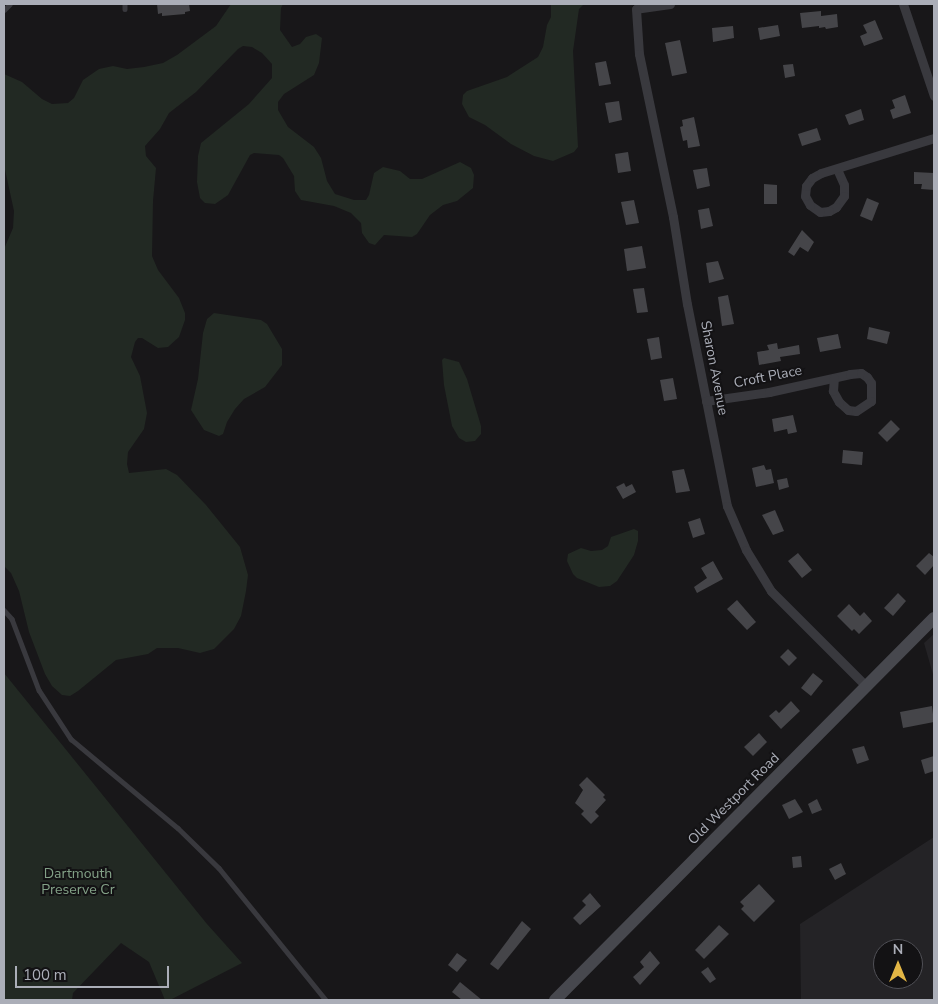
<!DOCTYPE html>
<style>
body{margin:0}
#map{position:relative;width:938px;height:1004px;overflow:hidden;background:#181719;font-family:"Nunito Sans",sans-serif}
div>[style]{position:absolute}
[style*='--x']{left:calc(var(--x)*1px);top:calc(var(--y)*1px);width:calc(var(--w)*1px);rotate:calc(var(--a)*1deg)}
.built>*{inset:0;background:#242326}
.green>*{inset:0;background:#222923}
.building>*{inset:0;background:#454549}
.service>*{height:4.5px;margin:-2.25px;padding:0 2.25px;transform-origin:2.25px;border-radius:2.25px;background:#39393e}
.minor>*{height:9px;margin:-4.5px;padding:0 4.5px;transform-origin:4.5px;border-radius:4.5px;background:#39393e}
.secondary>*{height:12px;margin:-6px;padding:0 6px;transform-origin:6px;border-radius:6px;background:#47484e}
span{translate:-50% -50%;white-space:nowrap;text-align:center;line-height:1.15;-webkit-text-stroke:4px #131214;paint-order:stroke}
.street-label{font-size:14px;color:#abaeb8}
.park-label{font-size:14px;color:#83a187}
.frame{position:absolute;inset:0;border:5px solid #abaeb8;pointer-events:none}
.north{position:absolute;left:873px;top:939px;width:50px;height:50px;box-sizing:border-box;background:#131214;border:1px solid #505056;border-radius:50%;rotate:0deg;font-size:14px;font-weight:700;line-height:20px;text-align:center;color:#abaeb8}
.north::after{content:'';display:block;margin:auto;width:18px;height:22px;background:#e3b645;clip-path:polygon(50% 0,100% 100%,50% 72%,0 100%)}
.scale{position:absolute;left:15px;top:966px;width:154px;height:22px;box-sizing:border-box;border:2px solid #abaeb8;border-top:0;padding-left:6px;font-size:15px;line-height:18px;white-space:nowrap;color:#abaeb8;-webkit-text-stroke:4px #131214;paint-order:stroke}
</style>
<div id="map">
<div class="built">
<div style="clip-path:polygon(934px 634px,934px 678px,924px 643px)"></div>
<div style="clip-path:polygon(evenodd,934px 837px,934px 1000px,801px 1000px,800px 924px,934px 837px,883px 949px,913px 949px,913px 979px,883px 979px,883px 949px)"></div>
</div>
<div class="green">
<div style="clip-path:polygon(231px 4px,283px 4px,281px 8px,280px 30px,292px 47px,300px 44px,306px 37px,316px 34px,322px 38px,319px 63px,314px 75px,284px 94px,278px 102px,278px 110px,288px 127px,314px 147px,321px 158px,327px 181px,335px 194px,354px 200px,366px 200px,369px 195px,374px 173px,383px 167px,400px 171px,410px 179px,422px 179px,460px 162px,471px 168px,474px 175px,473px 188px,457px 201px,443px 205px,430px 215px,417px 234px,412px 237px,384px 235px,375px 245px,369px 243px,362px 233px,361px 223px,351px 213px,334px 206px,301px 200px,295px 191px,294px 176px,283px 158px,279px 155px,254px 153px,250px 155px,228px 195px,215px 204px,205px 203px,200px 198px,197px 182px,198px 156px,201px 143px,249px 104px,272px 78px,272px 64px,262px 53px,252px 47px,243px 46px,238px 49px,196px 92px,169px 113px,160px 129px,145px 146px,146px 156px,156px 168px,153px 201px,152px 256px,158px 270px,179px 298px,185px 313px,185px 320px,179px 337px,168px 347px,158px 348px,142px 338px,138px 338px,135px 342px,131px 357px,140px 376px,147px 413px,144px 429px,128px 452px,127px 464px,129px 473px,166px 469px,177px 475px,206px 505px,240px 547px,248px 575px,246px 591px,241px 616px,234px 629px,214px 649px,200px 653px,178px 648px,157px 648px,148px 654px,116px 660px,78px 691px,70px 696px,62px 695px,52px 686px,45px 674px,29px 632px,19px 591px,11px 573px,4px 566px,4px 249px,13px 228px,14px 211px,4px 165px,4px 74px,22px 82px,42px 99px,52px 104px,68px 103px,74px 98px,83px 80px,99px 69px,113px 66px,127px 69px,144px 67px,163px 63px,177px 55px,216px 26px)"></div>
<div style="clip-path:polygon(551px 4px,584px 4px,579px 9px,573px 51px,578px 147px,574px 152px,553px 161px,534px 156px,511px 144px,485px 125px,469px 117px,462px 104px,463px 95px,467px 91px,507px 77px,538px 57px,543px 47px,547px 25px,551px 17px)"></div>
<div style="clip-path:polygon(214px 313px,261px 320px,267px 324px,282px 349px,282px 365px,265px 387px,244px 399px,235px 409px,227px 422px,223px 434px,219px 436px,204px 430px,191px 410px,198px 379px,203px 333px,207px 319px)"></div>
<div style="clip-path:polygon(444px 358px,459px 362px,467px 379px,481px 426px,481px 434px,475px 441px,466px 442px,459px 438px,452px 426px,444px 385px,442px 360px)"></div>
<div style="clip-path:polygon(634px 529px,638px 531px,638px 541px,634px 555px,617px 581px,610px 586px,599px 587px,577px 578px,573px 574px,567px 561px,568px 554px,581px 548px,591px 551px,602px 550px,608px 546px,611px 537px)"></div>
<div style="clip-path:polygon(4px 673px,207px 924px,242px 963px,170px 1000px,165px 1000px,149px 962px,121px 943px,73px 993px,72px 1000px,4px 1000px)"></div>
</div>
<div class="building">
<div style="clip-path:polygon(157px 4px,189px 4px,190px 11px,185px 12px,185px 14px,162px 16px,162px 13px,158px 14px)"></div>
<div style="clip-path:polygon(821px 11px,821px 16px,837px 14px,838px 27px,826px 29px,825px 27px,819px 28px,819px 26px,802px 28px,800px 13px)"></div>
<div style="clip-path:polygon(875px 20px,883px 39px,864px 46px,860px 36px,867px 33px,863px 25px)"></div>
<div style="clip-path:polygon(778px 25px,780px 36px,760px 40px,758px 28px)"></div>
<div style="clip-path:polygon(733px 26px,734px 38px,713px 42px,712px 28px)"></div>
<div style="clip-path:polygon(680px 40px,687px 73px,672px 76px,665px 43px)"></div>
<div style="clip-path:polygon(606px 61px,611px 84px,599px 86px,595px 63px)"></div>
<div style="clip-path:polygon(793px 64px,795px 76px,785px 78px,783px 65px)"></div>
<div style="clip-path:polygon(905px 95px,911px 113px,893px 119px,890px 110px,895px 108px,892px 100px)"></div>
<div style="clip-path:polygon(619px 101px,622px 120px,609px 123px,605px 103px)"></div>
<div style="clip-path:polygon(861px 109px,864px 120px,849px 125px,845px 115px)"></div>
<div style="clip-path:polygon(694px 117px,700px 146px,688px 148px,687px 140px,683px 141px,680px 127px,683px 126px,682px 120px)"></div>
<div style="clip-path:polygon(817px 128px,821px 140px,802px 146px,798px 134px)"></div>
<div style="clip-path:polygon(628px 152px,631px 171px,618px 173px,615px 154px)"></div>
<div style="clip-path:polygon(707px 168px,710px 186px,697px 189px,693px 170px)"></div>
<div style="clip-path:polygon(914px 172px,934px 173px,934px 190px,921px 189px,922px 184px,914px 184px)"></div>
<div style="clip-path:polygon(764px 184px,777px 185px,777px 204px,764px 204px)"></div>
<div style="clip-path:polygon(867px 198px,879px 203px,872px 221px,860px 216px)"></div>
<div style="clip-path:polygon(634px 200px,639px 223px,626px 225px,621px 202px)"></div>
<div style="clip-path:polygon(709px 208px,713px 226px,701px 229px,698px 210px)"></div>
<div style="clip-path:polygon(802px 230px,814px 242px,808px 252px,800px 247px,794px 256px,788px 252px)"></div>
<div style="clip-path:polygon(642px 246px,646px 268px,627px 271px,624px 249px)"></div>
<div style="clip-path:polygon(718px 261px,724px 279px,709px 283px,706px 263px)"></div>
<div style="clip-path:polygon(644px 288px,648px 312px,637px 313px,633px 289px)"></div>
<div style="clip-path:polygon(728px 295px,734px 324px,722px 326px,718px 297px)"></div>
<div style="clip-path:polygon(869px 327px,890px 332px,887px 344px,867px 339px)"></div>
<div style="clip-path:polygon(838px 334px,841px 348px,820px 352px,817px 338px)"></div>
<div style="clip-path:polygon(659px 337px,662px 358px,651px 360px,647px 339px)"></div>
<div style="clip-path:polygon(777px 343px,778px 349px,799px 345px,800px 354px,780px 357px,781px 361px,759px 365px,757px 352px,769px 350px,767px 345px)"></div>
<div style="clip-path:polygon(673px 378px,677px 399px,664px 401px,660px 380px)"></div>
<div style="clip-path:polygon(793px 415px,797px 432px,788px 434px,787px 429px,774px 432px,772px 419px)"></div>
<div style="clip-path:polygon(891px 420px,900px 429px,887px 442px,878px 433px)"></div>
<div style="clip-path:polygon(843px 450px,863px 452px,862px 465px,842px 463px)"></div>
<div style="clip-path:polygon(764px 465px,766px 470px,771px 469px,774px 483px,756px 487px,752px 468px)"></div>
<div style="clip-path:polygon(684px 469px,690px 491px,676px 493px,672px 471px)"></div>
<div style="clip-path:polygon(787px 478px,789px 487px,779px 490px,777px 480px)"></div>
<div style="clip-path:polygon(624px 483px,626px 487px,632px 484px,636px 492px,623px 499px,616px 487px)"></div>
<div style="clip-path:polygon(775px 510px,784px 531px,773px 535px,762px 515px)"></div>
<div style="clip-path:polygon(700px 518px,705px 534px,693px 538px,688px 522px)"></div>
<div style="clip-path:polygon(798px 553px,812px 570px,802px 578px,788px 561px)"></div>
<div style="clip-path:polygon(929px 553px,934px 557px,934px 565px,925px 575px,916px 566px)"></div>
<div style="clip-path:polygon(713px 561px,723px 579px,697px 593px,694px 587px,707px 578px,701px 568px)"></div>
<div style="clip-path:polygon(898px 593px,906px 601px,893px 616px,884px 608px)"></div>
<div style="clip-path:polygon(737px 600px,756px 622px,747px 630px,727px 609px)"></div>
<div style="clip-path:polygon(849px 604px,860px 616px,864px 612px,872px 621px,859px 634px,854px 629px,852px 631px,837px 616px)"></div>
<div style="clip-path:polygon(788px 649px,797px 658px,789px 666px,780px 657px)"></div>
<div style="clip-path:polygon(813px 673px,823px 681px,811px 696px,801px 688px)"></div>
<div style="clip-path:polygon(791px 701px,800px 711px,781px 729px,769px 716px,776px 710px,779px 713px)"></div>
<div style="clip-path:polygon(932px 706px,934px 722px,903px 728px,900px 712px)"></div>
<div style="clip-path:polygon(759px 733px,767px 742px,753px 756px,744px 747px)"></div>
<div style="clip-path:polygon(864px 746px,869px 760px,857px 764px,852px 749px)"></div>
<div style="clip-path:polygon(934px 756px,934px 771px,925px 774px,921px 760px)"></div>
<div style="clip-path:polygon(587px 777px,605px 795px,603px 797px,606px 800px,595px 812px,599px 816px,591px 824px,581px 814px,584px 811px,575px 803px,583px 790px,579px 785px)"></div>
<div style="clip-path:polygon(795px 799px,803px 812px,789px 819px,782px 805px)"></div>
<div style="clip-path:polygon(817px 799px,822px 810px,812px 814px,808px 804px)"></div>
<div style="clip-path:polygon(801px 856px,802px 867px,793px 868px,792px 857px)"></div>
<div style="clip-path:polygon(841px 863px,846px 874px,835px 880px,829px 869px)"></div>
<div style="clip-path:polygon(759px 884px,775px 901px,754px 922px,741px 909px,744px 906px,740px 902px)"></div>
<div style="clip-path:polygon(590px 893px,601px 906px,580px 925px,573px 918px,586px 905px,582px 901px)"></div>
<div style="clip-path:polygon(522px 921px,531px 929px,498px 970px,490px 964px)"></div>
<div style="clip-path:polygon(719px 925px,729px 934px,704px 959px,695px 950px)"></div>
<div style="clip-path:polygon(650px 951px,660px 963px,640px 985px,633px 977px,644px 967px,640px 962px)"></div>
<div style="clip-path:polygon(457px 953px,467px 960px,457px 972px,448px 965px)"></div>
<div style="clip-path:polygon(708px 967px,716px 979px,710px 983px,701px 972px)"></div>
<div style="clip-path:polygon(460px 982px,482px 1000px,462px 1000px,452px 992px)"></div>
</div>
<div class="service">
<div style="--x:125;--y:4;--w:5;--a:90"></div>
<div style="--x:4;--y:10;--w:8;--a:-45"></div>
<div style="--x:4;--y:610;--w:12;--a:48"></div>
<div style="--x:12;--y:619;--w:76;--a:69.2"></div>
<div style="--x:39;--y:690;--w:59;--a:56.9"></div>
<div style="--x:71;--y:739;--w:139;--a:39.8"></div>
<div style="--x:178;--y:828;--w:57;--a:44.3"></div>
<div style="--x:219;--y:868;--w:170;--a:51"></div>
</div>
<div class="minor">
<div style="--x:670;--y:4;--w:34;--a:172"></div>
<div style="--x:636;--y:9;--w:45;--a:86.2"></div>
<div style="--x:639;--y:54;--w:167;--a:78.2"></div>
<div style="--x:673;--y:217;--w:88;--a:80.9"></div>
<div style="--x:687;--y:304;--w:206;--a:78.8"></div>
<div style="--x:727;--y:506;--w:48;--a:66.6"></div>
<div style="--x:746;--y:550;--w:48;--a:58.6"></div>
<div style="--x:771;--y:591;--w:134;--a:45"></div>
<div style="--x:903;--y:4;--w:97;--a:71.4"></div>
<div style="--x:837;--y:169;--w:17;--a:66"></div>
<div style="--x:844;--y:185;--w:11;--a:90"></div>
<div style="--x:844;--y:196;--w:14;--a:126"></div>
<div style="--x:836;--y:207;--w:8;--a:150"></div>
<div style="--x:829;--y:211;--w:9;--a:174"></div>
<div style="--x:820;--y:212;--w:12;--a:-145"></div>
<div style="--x:810;--y:205;--w:10;--a:-119"></div>
<div style="--x:805;--y:196;--w:10;--a:-84"></div>
<div style="--x:806;--y:186;--w:10;--a:-53"></div>
<div style="--x:812;--y:178;--w:10;--a:-29"></div>
<div style="--x:821;--y:173;--w:118;--a:-17.2"></div>
<div style="--x:706;--y:401;--w:64;--a:-8.1"></div>
<div style="--x:769;--y:392;--w:83;--a:-12.5"></div>
<div style="--x:850;--y:374;--w:11;--a:-5"></div>
<div style="--x:861;--y:373;--w:7;--a:34"></div>
<div style="--x:867;--y:377;--w:7;--a:56"></div>
<div style="--x:871;--y:383;--w:18;--a:90"></div>
<div style="--x:871;--y:401;--w:18;--a:146"></div>
<div style="--x:856;--y:411;--w:8;--a:-173"></div>
<div style="--x:848;--y:410;--w:12;--a:-138"></div>
<div style="--x:839;--y:402;--w:13;--a:-119"></div>
<div style="--x:833;--y:391;--w:13;--a:-86"></div>
</div>
<div class="secondary">
<div style="--x:555;--y:1000;--w:538;--a:-45.23"></div>
</div>
<div class="street-label">
<span style="left:714px;top:368px;rotate:79deg">Sharon Avenue</span>
<span style="left:768px;top:377px;rotate:-11deg">Croft Place</span>
<span style="left:734px;top:799px;rotate:-45deg">Old Westport Road</span>
</div>
<div class="park-label">
<span style="left:78px;top:882px">Dartmouth<br>Preserve Cr</span>
</div>
<div class="frame"></div>
<div class="north">N</div>
<div class="scale">100 m</div>
</div>
